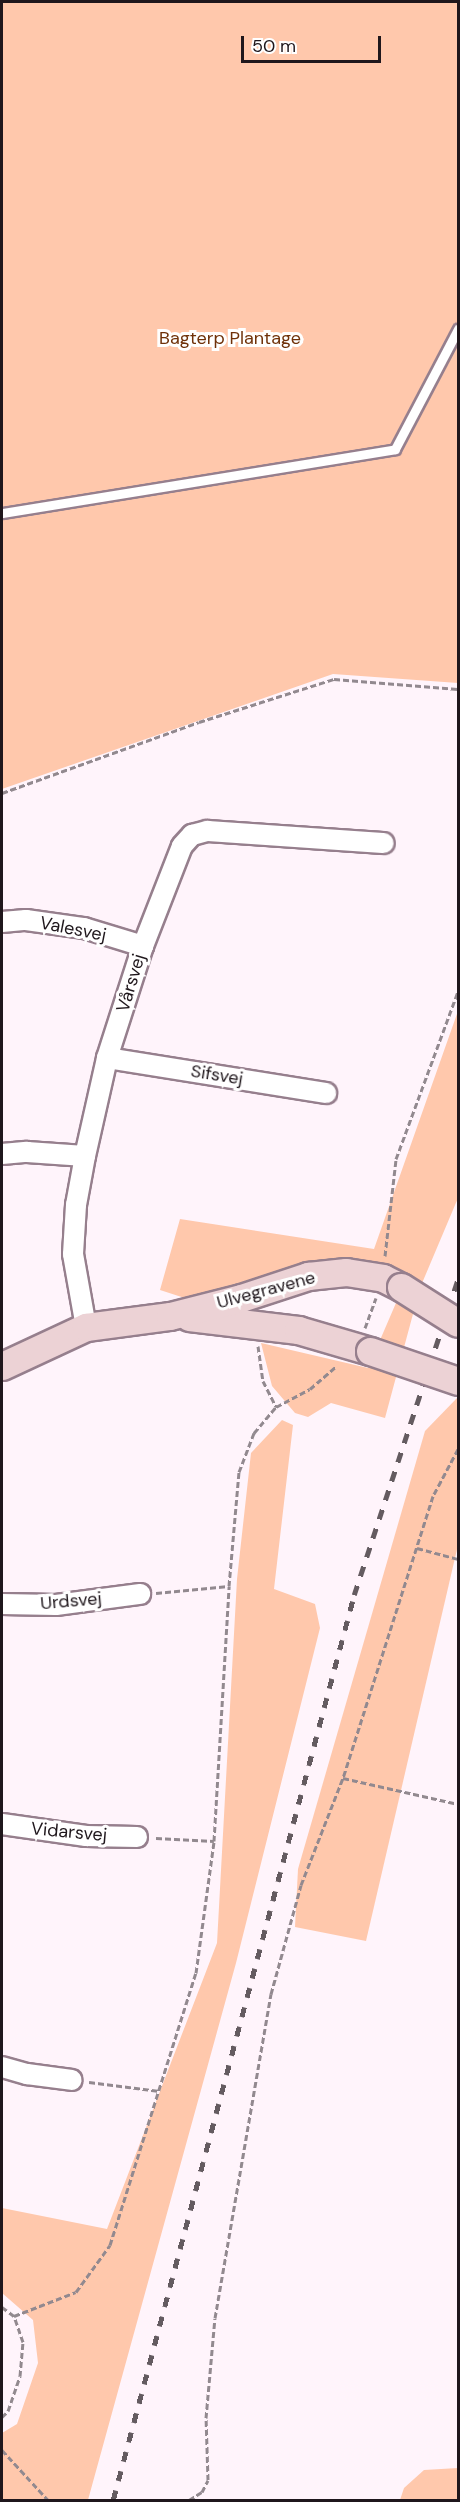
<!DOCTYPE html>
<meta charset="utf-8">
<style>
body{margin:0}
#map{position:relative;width:460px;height:2502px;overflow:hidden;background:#fff4fb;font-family:"DM Sans",sans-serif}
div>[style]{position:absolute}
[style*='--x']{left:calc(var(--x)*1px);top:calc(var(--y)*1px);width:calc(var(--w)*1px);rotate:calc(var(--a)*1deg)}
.green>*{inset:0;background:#ffc8ac}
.path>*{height:3px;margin-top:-1.5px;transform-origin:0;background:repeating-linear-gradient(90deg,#92898f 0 6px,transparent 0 9px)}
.roads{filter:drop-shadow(2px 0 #967f8d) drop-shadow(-2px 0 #967f8d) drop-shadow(0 2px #967f8d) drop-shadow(0 -2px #967f8d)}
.lane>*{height:9px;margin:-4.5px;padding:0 4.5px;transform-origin:4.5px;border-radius:4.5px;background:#fff}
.street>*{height:20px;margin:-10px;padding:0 10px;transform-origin:10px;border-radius:10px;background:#fff}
.secondary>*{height:27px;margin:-13.5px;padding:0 13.5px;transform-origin:13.5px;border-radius:13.5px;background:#ecd2d5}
.rail>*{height:4.5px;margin-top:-2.25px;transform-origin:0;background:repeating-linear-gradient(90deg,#645b60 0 10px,transparent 0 20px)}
.bridges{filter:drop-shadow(2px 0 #967f8d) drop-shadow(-2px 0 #967f8d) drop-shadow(0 2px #967f8d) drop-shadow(0 -2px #967f8d)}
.secondary-bridge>*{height:27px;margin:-13.5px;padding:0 13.5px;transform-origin:13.5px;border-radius:13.5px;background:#ecd2d5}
span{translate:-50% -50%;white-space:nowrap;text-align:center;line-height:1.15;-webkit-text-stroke:6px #fff;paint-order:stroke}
.park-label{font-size:18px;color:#6f3109}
.street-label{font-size:18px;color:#1f171c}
.frame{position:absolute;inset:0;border:3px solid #1f171c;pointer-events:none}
.scale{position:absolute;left:241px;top:36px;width:140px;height:27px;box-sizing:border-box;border:3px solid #1f171c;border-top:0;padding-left:8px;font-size:18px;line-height:21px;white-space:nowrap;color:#1f171c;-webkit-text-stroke:4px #fff;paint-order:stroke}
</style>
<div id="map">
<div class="green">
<div style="clip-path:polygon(2px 2px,458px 2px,458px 683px,333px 674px,2px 789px)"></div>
<div style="clip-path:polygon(458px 1011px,458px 1198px,420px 1288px,385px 1418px,331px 1403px,308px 1417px,295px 1413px,272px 1386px,261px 1343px,368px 1368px,405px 1282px,375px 1268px,197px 1302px,160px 1290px,180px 1219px,374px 1249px)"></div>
<div style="clip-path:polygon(458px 1397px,458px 1545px,366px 1941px,295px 1927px,298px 1869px,425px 1431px)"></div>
<div style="clip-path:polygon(282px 1420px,293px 1425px,274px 1589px,315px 1604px,320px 1628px,236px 1963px,88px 2500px,2px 2500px,2px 2433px,17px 2424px,38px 2363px,33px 2320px,2px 2293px,2px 2208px,107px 2229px,217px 1943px,237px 1579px,251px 1453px)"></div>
<div style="clip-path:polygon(458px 2468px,458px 2500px,400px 2500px,404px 2488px,424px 2470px)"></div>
</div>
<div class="path">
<div style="--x:2;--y:793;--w:209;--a:-19.8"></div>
<div style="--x:199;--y:722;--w:142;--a:-17.7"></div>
<div style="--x:334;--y:679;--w:124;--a:4.6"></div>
<div style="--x:385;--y:1256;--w:98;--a:-83.5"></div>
<div style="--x:396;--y:1159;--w:179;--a:-69.7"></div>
<div style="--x:365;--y:1328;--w:32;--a:-70"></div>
<div style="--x:258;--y:1346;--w:35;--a:82"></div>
<div style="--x:263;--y:1381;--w:29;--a:63"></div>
<div style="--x:458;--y:1449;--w:53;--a:118"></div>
<div style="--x:433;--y:1496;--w:296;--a:107.7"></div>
<div style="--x:343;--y:1778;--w:118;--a:12.7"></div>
<div style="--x:417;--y:1548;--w:42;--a:15"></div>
<div style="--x:156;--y:1593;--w:73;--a:-5.5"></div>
<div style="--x:156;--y:1838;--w:58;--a:3"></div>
<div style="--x:89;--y:2082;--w:71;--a:7.3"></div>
<div style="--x:2;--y:2307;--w:15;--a:37"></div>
<div style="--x:2;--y:2417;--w:8;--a:-45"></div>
<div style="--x:8;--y:2411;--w:37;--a:-71"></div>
<div style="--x:20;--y:2376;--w:34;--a:-85"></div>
<div style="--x:23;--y:2342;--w:28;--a:-109"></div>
<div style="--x:14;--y:2316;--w:66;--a:-21.2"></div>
<div style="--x:76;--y:2292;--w:58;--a:-54.1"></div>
<div style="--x:110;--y:2245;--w:285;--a:-72.5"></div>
<div style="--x:196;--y:1973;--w:133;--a:-82.2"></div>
<div style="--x:214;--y:1841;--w:255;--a:-86.6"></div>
<div style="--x:229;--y:1586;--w:114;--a:-85"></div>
<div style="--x:239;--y:1472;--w:42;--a:-69"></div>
<div style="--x:254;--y:1433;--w:34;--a:-50"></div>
<div style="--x:276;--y:1407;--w:38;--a:-28"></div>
<div style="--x:310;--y:1389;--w:35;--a:-41"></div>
<div style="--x:2;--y:2450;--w:68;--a:47.4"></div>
<div style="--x:189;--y:2500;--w:15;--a:-32"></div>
<div style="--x:202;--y:2492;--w:13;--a:-63"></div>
<div style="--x:208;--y:2480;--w:62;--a:-91.8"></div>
<div style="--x:206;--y:2418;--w:100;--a:-84.9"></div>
<div style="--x:215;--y:2318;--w:329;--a:-80.2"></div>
<div style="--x:271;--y:1994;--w:113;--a:-74.6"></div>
<div style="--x:301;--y:1885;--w:115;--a:-68.6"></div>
</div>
<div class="roads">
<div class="lane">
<div style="--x:2;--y:513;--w:398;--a:-9.2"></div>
<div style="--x:395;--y:449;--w:136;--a:-62.3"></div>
</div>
<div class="street">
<div style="--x:2;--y:922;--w:24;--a:-5"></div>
<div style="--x:26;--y:920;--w:59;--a:7.9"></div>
<div style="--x:84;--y:928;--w:62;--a:17"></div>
<div style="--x:107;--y:1058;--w:222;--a:9.1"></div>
<div style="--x:2;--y:1154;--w:25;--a:-5"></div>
<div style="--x:27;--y:1152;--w:58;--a:3.9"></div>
<div style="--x:86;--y:1327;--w:74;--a:-100.1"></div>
<div style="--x:73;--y:1254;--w:49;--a:-86.5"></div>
<div style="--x:76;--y:1205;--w:50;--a:-79.6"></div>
<div style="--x:85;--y:1156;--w:100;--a:-77.3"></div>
<div style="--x:107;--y:1058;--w:118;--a:-72.2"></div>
<div style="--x:143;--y:946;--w:107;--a:-68.7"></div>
<div style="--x:182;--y:846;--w:15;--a:-48"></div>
<div style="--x:192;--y:835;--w:16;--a:-15"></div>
<div style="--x:207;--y:831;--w:177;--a:3.9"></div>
<div style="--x:2;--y:1604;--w:54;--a:1.1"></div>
<div style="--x:56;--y:1605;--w:85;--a:-7.5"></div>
<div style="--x:2;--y:1824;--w:85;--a:8.1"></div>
<div style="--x:86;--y:1836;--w:51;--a:1.1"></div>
<div style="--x:2;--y:2067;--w:26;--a:16"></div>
<div style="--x:27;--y:2074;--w:45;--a:7.6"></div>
</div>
<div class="secondary">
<div style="--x:189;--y:1317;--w:110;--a:6.8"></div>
<div style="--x:298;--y:1330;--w:75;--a:16.3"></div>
<div style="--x:2;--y:1366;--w:93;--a:-24.9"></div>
<div style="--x:86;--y:1327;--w:85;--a:-7.5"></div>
<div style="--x:170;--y:1316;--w:73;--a:-14.2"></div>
<div style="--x:241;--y:1298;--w:71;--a:-18.2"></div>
<div style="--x:308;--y:1276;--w:38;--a:-6"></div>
<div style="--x:346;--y:1272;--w:37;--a:9"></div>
<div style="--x:383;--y:1278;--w:20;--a:27"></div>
</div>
</div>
<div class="rail">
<div style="--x:113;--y:2500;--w:937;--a:-75.09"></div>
<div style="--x:354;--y:1595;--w:334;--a:-71.8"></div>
</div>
<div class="bridges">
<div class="secondary-bridge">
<div style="--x:401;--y:1287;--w:67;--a:32.3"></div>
<div style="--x:370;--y:1351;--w:93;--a:18.8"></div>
</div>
</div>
<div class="park-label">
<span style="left:230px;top:338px">Bagterp Plantage</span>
</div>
<div class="street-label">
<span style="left:73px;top:929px;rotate:11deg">Valesvej</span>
<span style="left:131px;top:983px;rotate:-73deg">Vårsvej</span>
<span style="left:217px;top:1075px;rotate:9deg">Sifsvej</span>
<span style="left:266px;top:1290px;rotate:-15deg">Ulvegravene</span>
<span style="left:71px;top:1601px;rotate:-5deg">Urdsvej</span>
<span style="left:69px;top:1832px;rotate:5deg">Vidarsvej</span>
</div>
<div class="frame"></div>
<div class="scale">50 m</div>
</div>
